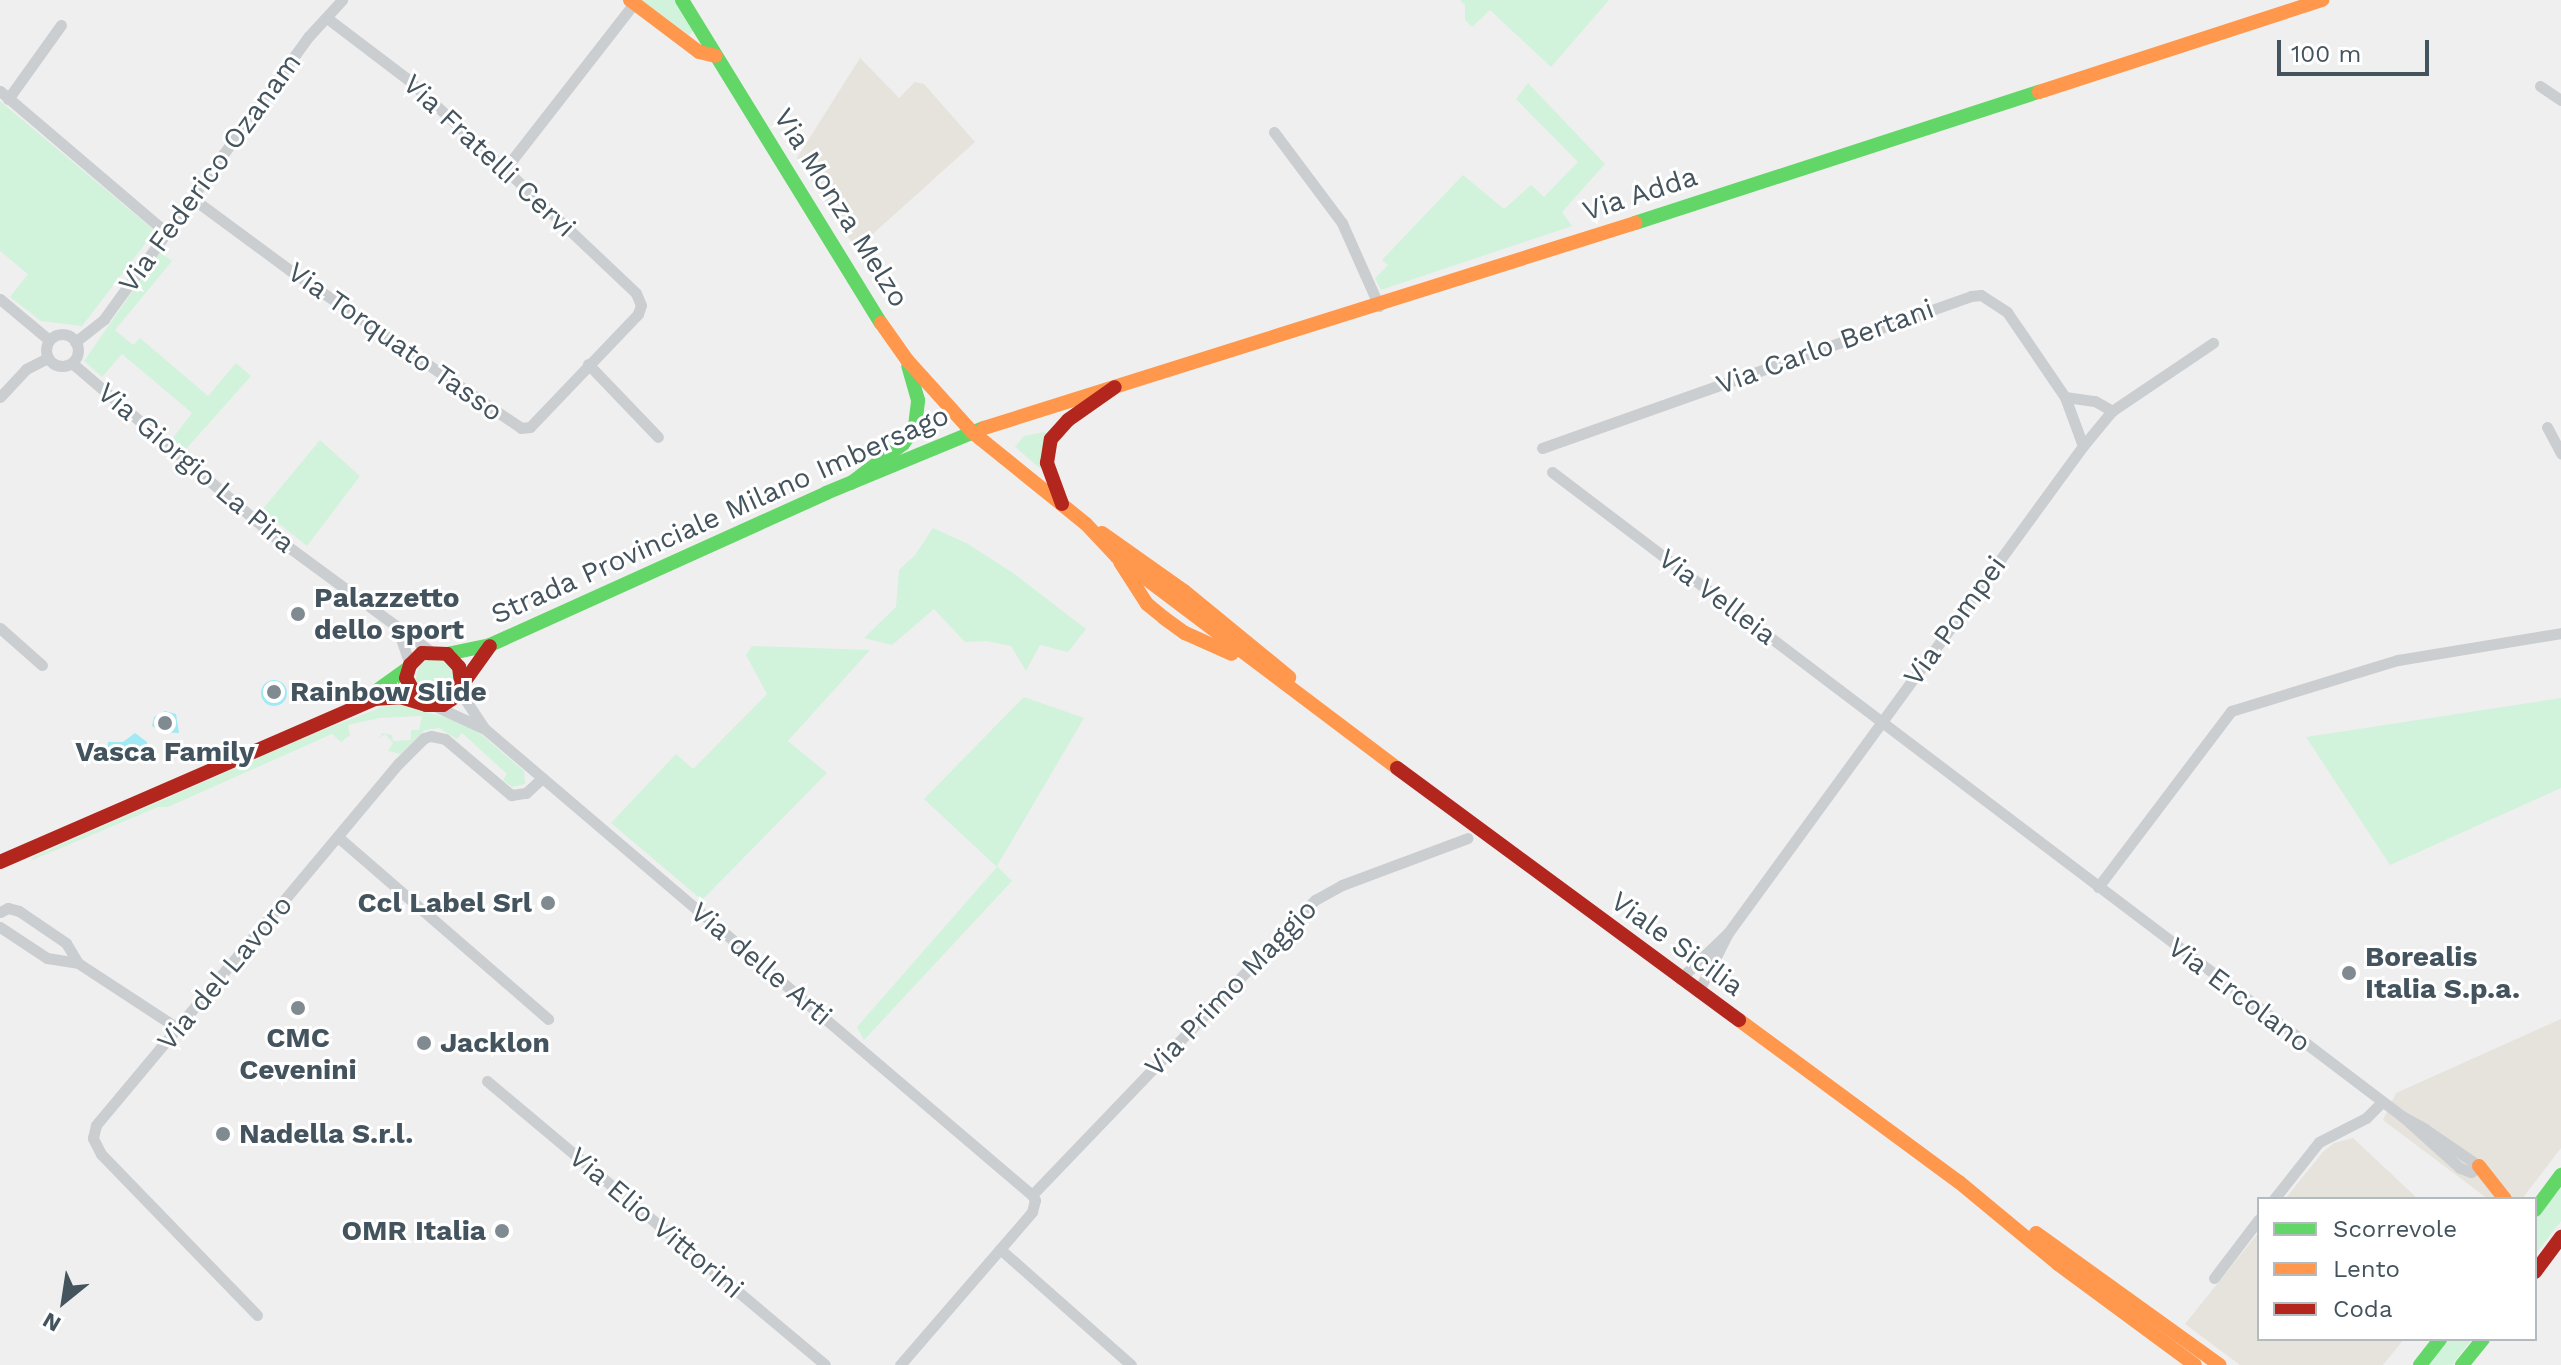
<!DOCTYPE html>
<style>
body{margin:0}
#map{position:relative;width:2561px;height:1365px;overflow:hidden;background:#f0efef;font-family:"Work Sans",sans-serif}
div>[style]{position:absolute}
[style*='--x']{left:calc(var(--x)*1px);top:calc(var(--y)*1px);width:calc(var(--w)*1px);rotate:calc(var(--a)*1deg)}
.commercial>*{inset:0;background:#e6e2dc}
.green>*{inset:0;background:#d1f2db}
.round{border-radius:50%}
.water>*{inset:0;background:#a1e9f4}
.street>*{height:11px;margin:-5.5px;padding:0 5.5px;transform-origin:5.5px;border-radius:5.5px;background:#cbced0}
.street>.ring{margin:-5.5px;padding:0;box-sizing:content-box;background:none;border:11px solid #cbced0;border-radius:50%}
.fast>*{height:14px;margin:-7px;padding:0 7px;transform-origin:7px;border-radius:7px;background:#63d668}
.slow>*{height:14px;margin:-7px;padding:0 7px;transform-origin:7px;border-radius:7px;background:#ff974d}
.jam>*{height:14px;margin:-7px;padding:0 7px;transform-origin:7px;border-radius:7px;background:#b3261e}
.dots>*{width:22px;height:22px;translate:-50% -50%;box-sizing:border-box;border:4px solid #fff;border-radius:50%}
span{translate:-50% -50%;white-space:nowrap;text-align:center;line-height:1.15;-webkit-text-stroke:6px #fff;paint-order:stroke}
.street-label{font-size:28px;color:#44545e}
.poi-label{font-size:28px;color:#44545e;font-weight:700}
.left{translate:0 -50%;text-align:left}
.right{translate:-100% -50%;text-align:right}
.legend{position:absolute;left:2257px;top:1197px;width:280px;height:144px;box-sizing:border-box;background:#fff;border:2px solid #b4bbbf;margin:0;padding:10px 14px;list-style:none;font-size:24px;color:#44545e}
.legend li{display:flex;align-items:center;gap:16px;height:40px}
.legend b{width:40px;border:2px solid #b4bbbf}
.north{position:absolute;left:24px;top:1261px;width:80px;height:80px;-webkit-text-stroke:6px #fff;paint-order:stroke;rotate:210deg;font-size:22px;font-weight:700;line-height:32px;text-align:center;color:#44545e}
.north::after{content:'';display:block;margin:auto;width:28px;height:36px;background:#44545e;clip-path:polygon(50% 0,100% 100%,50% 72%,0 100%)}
.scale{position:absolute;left:2277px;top:40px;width:152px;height:36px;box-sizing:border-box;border:4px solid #44545e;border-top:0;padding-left:10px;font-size:24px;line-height:28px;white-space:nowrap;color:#44545e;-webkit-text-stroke:6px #fff;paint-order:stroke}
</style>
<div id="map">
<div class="commercial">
<div style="clip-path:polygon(860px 58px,899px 98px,915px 82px,924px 84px,975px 142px,856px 249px,797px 158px)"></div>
<div style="clip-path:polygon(2561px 1019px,2561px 1148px,2522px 1199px,2488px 1199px,2383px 1120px,2396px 1093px)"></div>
<div style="clip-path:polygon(2353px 1138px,2418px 1199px,2285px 1199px,2323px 1152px,2334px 1143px)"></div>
<div style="clip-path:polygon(2259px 1232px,2259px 1339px,2404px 1339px,2383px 1365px,2240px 1365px,2185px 1324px)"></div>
</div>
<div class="green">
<div style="clip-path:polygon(641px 0,675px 0,694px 30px,689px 35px)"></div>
<div style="clip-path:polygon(1460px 0,1609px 0,1551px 67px,1490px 10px,1472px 27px,1465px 20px,1465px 5px)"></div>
<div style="clip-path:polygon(1528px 83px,1605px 164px,1562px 212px,1572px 226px,1381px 290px,1375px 278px,1388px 265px,1382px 260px,1463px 175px,1504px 209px,1531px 185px,1544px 197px,1578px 162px,1516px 99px)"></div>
<div style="clip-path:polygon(0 101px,155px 231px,82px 326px,41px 321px,10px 297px,28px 274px,0 251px)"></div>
<div style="clip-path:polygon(160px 252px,172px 261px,115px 330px,133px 345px,140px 338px,208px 396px,236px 363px,251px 376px,186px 449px,172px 439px,192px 413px,122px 354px,102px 377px,84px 361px)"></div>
<div style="clip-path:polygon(1044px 432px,1048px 435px,1041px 469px,1015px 447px,1024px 436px)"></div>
<div style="clip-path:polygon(320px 440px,360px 476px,307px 546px,262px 510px)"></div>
<div style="clip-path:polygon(933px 528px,968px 544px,1013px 573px,1086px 629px,1068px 652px,1040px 645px,1026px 671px,1011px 646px,986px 641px,965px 642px,934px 609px,892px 645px,864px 638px,896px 607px,899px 570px,915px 555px)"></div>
<div style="clip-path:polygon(752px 646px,870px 650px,788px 741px,827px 773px,702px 900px,611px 823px,676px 754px,693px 769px,767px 694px,746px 655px)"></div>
<div class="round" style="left:416px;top:659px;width:38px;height:38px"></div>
<div style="clip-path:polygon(1024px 697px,1084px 718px,997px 866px,1012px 881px,864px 1040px,857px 1027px,997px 867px,924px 799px)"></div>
<div style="clip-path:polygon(2561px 698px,2561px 788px,2390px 865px,2306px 737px)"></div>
<div style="clip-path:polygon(399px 705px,456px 720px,477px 731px,524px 771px,525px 784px,512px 787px,503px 780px,507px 774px,462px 733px,457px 739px,439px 728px,425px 730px,401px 754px,388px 751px,393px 743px,385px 734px,379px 738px,382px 733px,392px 735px,393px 741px,411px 740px,411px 730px,419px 730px,422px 716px,379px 718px,348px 725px,350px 735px,341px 742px,332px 734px,168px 807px,158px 807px,30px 861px,35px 856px,318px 732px,382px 707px)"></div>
<div style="clip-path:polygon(2561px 1185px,2561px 1221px,2535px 1255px,2535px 1220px)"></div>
<div style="clip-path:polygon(2447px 1339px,2472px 1339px,2452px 1365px,2428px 1365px)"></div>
</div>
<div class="water">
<div class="round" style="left:261px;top:680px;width:26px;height:26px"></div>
<div style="clip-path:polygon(165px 711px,176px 714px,179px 733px,161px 732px,152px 726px,154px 717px)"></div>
<div style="clip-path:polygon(135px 733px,147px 742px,147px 751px,141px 757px,131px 758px,121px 750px,115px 755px,107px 752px,108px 742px,123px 742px)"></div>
</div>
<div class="street">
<div style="--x:2540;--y:86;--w:25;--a:34"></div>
<div style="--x:0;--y:91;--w:219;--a:40.4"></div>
<div style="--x:8;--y:99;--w:91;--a:-54.4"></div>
<div style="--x:1274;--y:132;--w:114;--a:53.2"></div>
<div style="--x:1342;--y:223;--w:91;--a:66"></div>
<div style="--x:505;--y:169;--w:210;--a:-52.1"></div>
<div style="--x:192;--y:198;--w:123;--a:36.4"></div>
<div style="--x:291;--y:271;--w:278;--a:34.3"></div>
<div style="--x:521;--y:428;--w:9;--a:-6"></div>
<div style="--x:530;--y:427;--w:156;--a:-46.3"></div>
<div style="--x:638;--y:314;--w:9;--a:-72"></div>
<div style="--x:641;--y:305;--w:13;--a:-113"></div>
<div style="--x:636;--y:293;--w:180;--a:-136.6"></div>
<div style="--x:505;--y:169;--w:134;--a:-137.4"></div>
<div style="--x:406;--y:78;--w:99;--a:-142.8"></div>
<div style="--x:0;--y:299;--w:64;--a:39.9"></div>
<div class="ring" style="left:46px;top:334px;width:21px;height:21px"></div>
<div style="--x:75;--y:342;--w:37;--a:-38"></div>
<div style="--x:104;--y:319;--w:349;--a:-54.1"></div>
<div style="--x:309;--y:36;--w:49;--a:-47.5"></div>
<div style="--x:72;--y:363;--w:267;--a:40.6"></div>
<div style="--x:275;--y:537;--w:192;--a:36.3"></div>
<div style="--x:588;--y:364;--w:101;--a:46.2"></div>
<div style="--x:0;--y:397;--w:38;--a:-47"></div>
<div style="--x:26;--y:369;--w:25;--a:-27"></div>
<div style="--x:2065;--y:397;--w:30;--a:8"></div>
<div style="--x:2095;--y:401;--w:20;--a:30"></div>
<div style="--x:2547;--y:427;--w:30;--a:62"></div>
<div style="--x:1542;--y:448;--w:455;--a:-19.5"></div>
<div style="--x:1971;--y:296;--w:10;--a:-6"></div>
<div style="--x:1981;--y:295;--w:31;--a:33"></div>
<div style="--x:2007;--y:312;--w:103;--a:55.7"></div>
<div style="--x:2065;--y:397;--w:52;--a:69.8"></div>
<div style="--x:1552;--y:472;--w:1066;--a:37.15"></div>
<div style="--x:0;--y:628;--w:56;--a:41.4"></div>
<div style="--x:398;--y:630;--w:37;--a:71"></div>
<div style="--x:459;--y:690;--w:45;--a:56.7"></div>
<div style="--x:435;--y:706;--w:55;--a:24.7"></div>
<div style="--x:485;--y:729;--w:719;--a:40.43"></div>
<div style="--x:1032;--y:1195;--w:6;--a:59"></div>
<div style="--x:1035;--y:1200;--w:12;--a:104"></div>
<div style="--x:1032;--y:1212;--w:202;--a:130.8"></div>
<div style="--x:338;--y:837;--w:278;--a:40.9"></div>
<div style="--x:2098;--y:887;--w:221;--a:-52.9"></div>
<div style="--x:2231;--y:711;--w:175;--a:-17"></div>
<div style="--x:2398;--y:660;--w:165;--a:-9.4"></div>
<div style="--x:0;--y:912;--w:9;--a:-27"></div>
<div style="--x:8;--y:908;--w:11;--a:15"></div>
<div style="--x:19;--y:911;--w:57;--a:34.2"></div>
<div style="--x:66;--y:943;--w:23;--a:59"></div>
<div style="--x:0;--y:927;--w:56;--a:33.4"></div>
<div style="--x:47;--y:958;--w:31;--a:9"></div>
<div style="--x:78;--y:963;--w:121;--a:33.2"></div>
<div style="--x:1728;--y:933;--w:603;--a:-53.91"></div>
<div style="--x:2083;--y:446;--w:45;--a:-50.4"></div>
<div style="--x:2112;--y:411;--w:122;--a:-34"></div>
<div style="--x:1680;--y:979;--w:66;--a:-43.8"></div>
<div style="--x:1728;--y:933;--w:66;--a:117"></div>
<div style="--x:487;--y:1081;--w:441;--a:40"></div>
<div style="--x:2402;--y:1116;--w:26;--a:29"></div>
<div style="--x:2425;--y:1129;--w:65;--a:34.4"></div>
<div style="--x:2479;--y:1166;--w:10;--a:143"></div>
<div style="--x:2471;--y:1172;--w:12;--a:-160"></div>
<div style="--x:2460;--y:1168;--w:78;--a:-138.1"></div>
<div style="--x:1032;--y:1195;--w:409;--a:-46.2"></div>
<div style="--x:1315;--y:900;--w:31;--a:-29"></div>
<div style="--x:1342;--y:885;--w:134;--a:-20.5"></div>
<div style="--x:2274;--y:1199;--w:73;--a:-51.7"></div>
<div style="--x:2319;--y:1142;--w:53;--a:-27.1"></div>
<div style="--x:2366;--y:1118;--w:21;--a:-45"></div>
<div style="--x:1000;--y:1249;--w:175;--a:41.5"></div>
<div style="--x:2214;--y:1278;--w:74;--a:-52.7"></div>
<div style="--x:257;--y:1315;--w:224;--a:-134.1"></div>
<div style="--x:101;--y:1154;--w:18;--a:-117"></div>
<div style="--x:93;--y:1138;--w:13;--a:-77"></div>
<div style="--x:96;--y:1125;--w:472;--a:-50.1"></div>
<div style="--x:399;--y:763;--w:35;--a:-45"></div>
<div style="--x:424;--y:738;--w:7;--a:-16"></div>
<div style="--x:431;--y:736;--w:14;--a:12"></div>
<div style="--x:445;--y:739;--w:87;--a:40.3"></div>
<div style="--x:511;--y:795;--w:15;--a:-8"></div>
<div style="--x:526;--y:793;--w:22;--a:-43"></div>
</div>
<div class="fast">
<div style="--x:682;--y:0;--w:379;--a:58.4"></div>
<div style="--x:1635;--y:223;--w:425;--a:-18"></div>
<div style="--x:851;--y:483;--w:65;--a:-36.9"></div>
<div style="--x:903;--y:444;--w:22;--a:-56"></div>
<div style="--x:915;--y:426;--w:26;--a:-83"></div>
<div style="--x:918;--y:400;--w:35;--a:-106"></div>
<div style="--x:447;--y:654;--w:44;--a:-11.8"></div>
<div style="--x:490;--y:645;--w:369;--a:-24.3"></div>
<div style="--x:826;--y:493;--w:171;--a:-22.4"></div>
<div style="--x:368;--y:697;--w:48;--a:-35.7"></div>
<div style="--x:2535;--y:1210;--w:44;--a:-53.4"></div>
<div style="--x:2420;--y:1365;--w:33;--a:-52"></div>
<div style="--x:2462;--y:1365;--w:33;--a:-51"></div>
</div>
<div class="slow">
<div style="--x:630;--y:0;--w:86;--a:37"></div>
<div style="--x:699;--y:52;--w:17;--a:13"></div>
<div style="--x:2039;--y:92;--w:298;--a:-18"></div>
<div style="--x:881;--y:323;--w:45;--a:54.9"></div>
<div style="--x:907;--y:360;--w:97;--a:47.9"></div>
<div style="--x:972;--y:432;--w:146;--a:38.9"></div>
<div style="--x:1086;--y:524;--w:45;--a:46.8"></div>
<div style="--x:1117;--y:557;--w:351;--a:37"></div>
<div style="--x:984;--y:428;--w:683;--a:-17.48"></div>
<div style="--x:1102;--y:533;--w:100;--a:35.3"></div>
<div style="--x:1184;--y:591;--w:136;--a:39.3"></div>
<div style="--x:1120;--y:562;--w:50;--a:57.3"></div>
<div style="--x:1147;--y:604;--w:22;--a:39"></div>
<div style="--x:1164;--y:618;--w:26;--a:36"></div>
<div style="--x:1185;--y:633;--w:51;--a:24.1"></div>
<div style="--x:1739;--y:1020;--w:273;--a:36.4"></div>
<div style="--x:1959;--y:1182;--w:129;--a:39.6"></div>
<div style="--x:2058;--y:1264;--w:170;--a:36.4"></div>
<div style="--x:2479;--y:1166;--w:42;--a:51.8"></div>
<div style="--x:2036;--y:1233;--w:226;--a:35.7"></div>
</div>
<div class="jam">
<div style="--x:1062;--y:504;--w:44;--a:-110.1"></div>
<div style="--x:1047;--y:463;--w:24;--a:-81"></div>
<div style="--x:1051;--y:439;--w:25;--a:-48"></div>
<div style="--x:1068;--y:420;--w:57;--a:-35.1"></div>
<div style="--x:419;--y:701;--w:26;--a:-119"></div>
<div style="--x:406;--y:678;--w:14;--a:-73"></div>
<div style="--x:410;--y:665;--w:17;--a:-45"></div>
<div style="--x:422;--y:653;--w:25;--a:2"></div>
<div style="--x:447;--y:654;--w:18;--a:47"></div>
<div style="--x:459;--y:667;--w:16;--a:83"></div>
<div style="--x:1397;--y:768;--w:425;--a:36.4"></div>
<div style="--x:0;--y:862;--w:408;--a:-23.5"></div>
<div style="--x:374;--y:699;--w:26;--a:-4"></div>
<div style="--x:400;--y:697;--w:27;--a:17"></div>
<div style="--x:426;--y:705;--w:17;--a:0"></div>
<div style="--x:443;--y:705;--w:11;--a:-34"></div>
<div style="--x:452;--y:699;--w:65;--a:-54.4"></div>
<div style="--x:2535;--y:1272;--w:44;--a:-53.4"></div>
</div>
<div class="dots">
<div style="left:298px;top:614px;background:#808a91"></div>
<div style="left:274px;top:692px;background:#808a91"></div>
<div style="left:165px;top:723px;background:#808a91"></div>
<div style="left:548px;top:903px;background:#808a91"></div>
<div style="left:2349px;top:973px;background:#808a91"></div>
<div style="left:298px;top:1008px;background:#808a91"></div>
<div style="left:424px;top:1043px;background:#808a91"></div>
<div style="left:223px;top:1134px;background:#808a91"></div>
<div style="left:502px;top:1231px;background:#808a91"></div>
</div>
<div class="street-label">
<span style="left:489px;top:156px;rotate:43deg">Via Fratelli Cervi</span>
<span style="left:210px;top:173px;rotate:-54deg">Via Federico Ozanam</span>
<span style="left:1640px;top:194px;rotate:-18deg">Via Adda</span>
<span style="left:841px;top:208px;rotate:58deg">Via Monza Melzo</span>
<span style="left:395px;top:342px;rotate:35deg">Via Torquato Tasso</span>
<span style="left:1825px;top:347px;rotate:-20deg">Via Carlo Bertani</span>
<span style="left:196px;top:468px;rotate:40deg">Via Giorgio La Pira</span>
<span style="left:720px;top:515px;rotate:-24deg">Strada Provinciale Milano Imbersago</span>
<span style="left:1717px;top:597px;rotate:37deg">Via Velleia</span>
<span style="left:1955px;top:621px;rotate:-54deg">Via Pompei</span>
<span style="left:1677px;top:944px;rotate:36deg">Viale Sicilia</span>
<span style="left:761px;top:964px;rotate:40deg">Via delle Arti</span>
<span style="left:225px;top:973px;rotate:-50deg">Via del Lavoro</span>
<span style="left:1231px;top:988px;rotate:-46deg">Via Primo Maggio</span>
<span style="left:2239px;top:995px;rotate:37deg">Via Ercolano</span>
<span style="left:656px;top:1223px;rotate:40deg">Via Elio Vittorini</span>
</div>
<div class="poi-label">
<span class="left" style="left:314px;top:614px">Palazzetto<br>dello sport</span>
<span class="left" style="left:290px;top:692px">Rainbow Slide</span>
<span style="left:165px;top:752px">Vasca Family</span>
<span class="right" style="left:532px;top:903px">Ccl Label Srl</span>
<span class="left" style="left:2365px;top:973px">Borealis<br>Italia S.p.a.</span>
<span style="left:298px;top:1054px">CMC<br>Cevenini</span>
<span class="left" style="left:440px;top:1043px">Jacklon</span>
<span class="left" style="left:239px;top:1134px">Nadella S.r.l.</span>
<span class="right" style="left:486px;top:1231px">OMR Italia</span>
</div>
<ul class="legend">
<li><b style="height:10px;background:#63d668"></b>Scorrevole</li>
<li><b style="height:10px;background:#ff974d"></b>Lento</li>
<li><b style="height:10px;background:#b3261e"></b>Coda</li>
</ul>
<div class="north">N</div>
<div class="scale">100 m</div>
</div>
